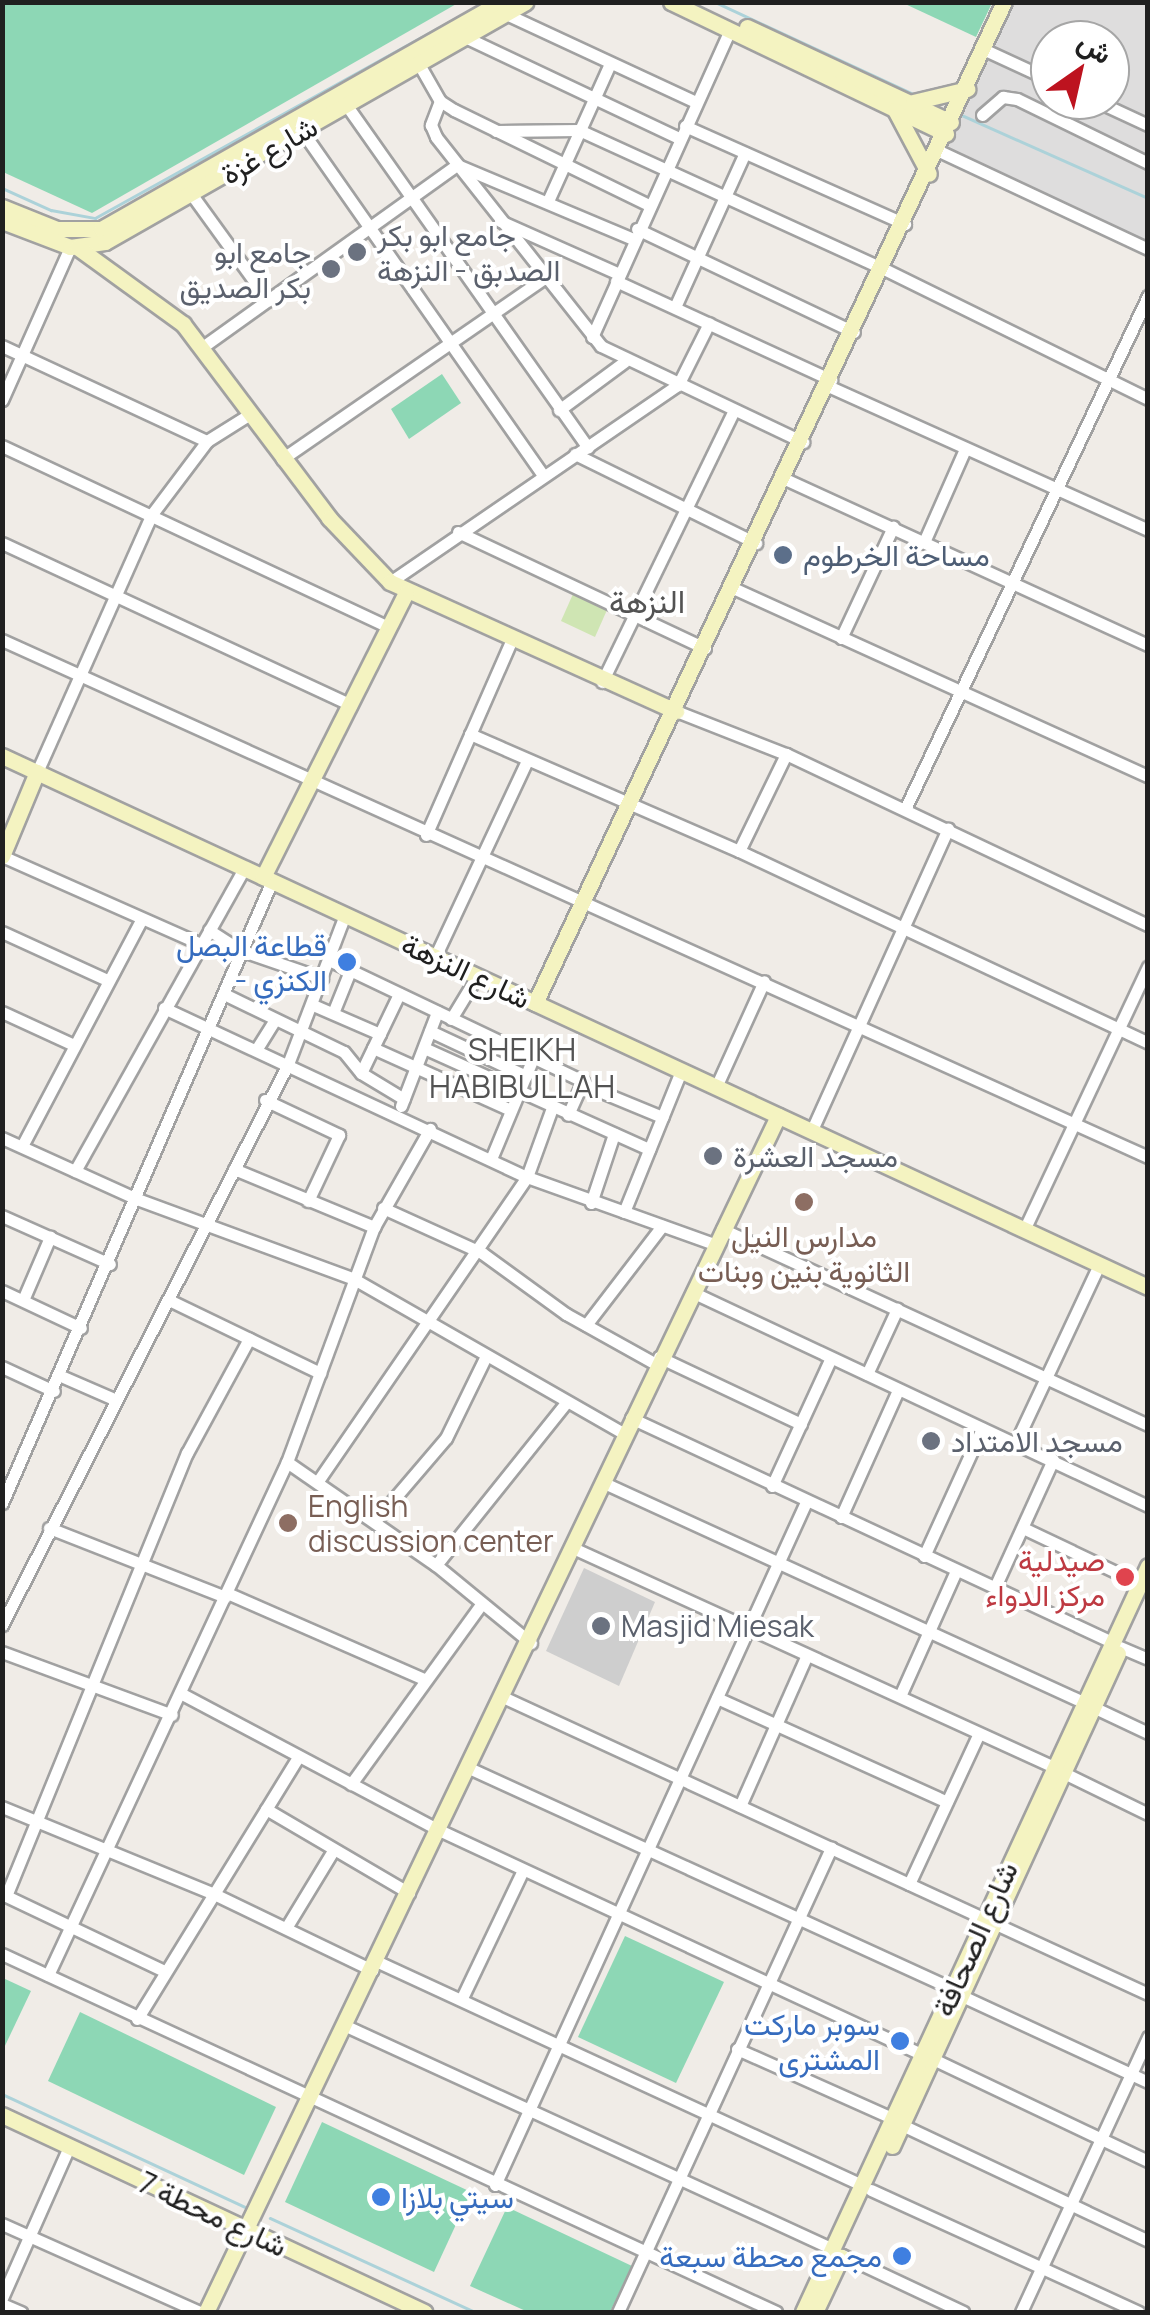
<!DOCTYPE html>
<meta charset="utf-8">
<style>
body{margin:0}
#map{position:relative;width:1150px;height:2315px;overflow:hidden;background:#f0ece7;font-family:Manrope,Vazirmatn,sans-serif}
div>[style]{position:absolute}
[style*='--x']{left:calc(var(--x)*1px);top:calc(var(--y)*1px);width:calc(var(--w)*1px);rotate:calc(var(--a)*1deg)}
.residential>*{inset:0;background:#dedddd}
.religious>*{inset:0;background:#cecece}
.grass>*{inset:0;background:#cfe5b3}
.pitch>*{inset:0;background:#8dd7b5}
.stream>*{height:2.5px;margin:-1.25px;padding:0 1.25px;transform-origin:1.25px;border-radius:1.25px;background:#acd2d9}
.roads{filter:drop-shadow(2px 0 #a1a1a1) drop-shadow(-2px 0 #a1a1a1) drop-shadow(0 2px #a1a1a1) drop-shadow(0 -2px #a1a1a1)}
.street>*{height:11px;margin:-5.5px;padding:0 5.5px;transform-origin:5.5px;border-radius:5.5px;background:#fff}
.secondary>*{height:15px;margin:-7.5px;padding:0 7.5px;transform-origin:7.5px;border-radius:7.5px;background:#f4f3c1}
.dots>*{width:28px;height:28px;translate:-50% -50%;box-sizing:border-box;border:5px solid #fff;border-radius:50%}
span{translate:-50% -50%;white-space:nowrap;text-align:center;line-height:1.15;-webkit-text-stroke:8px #fff;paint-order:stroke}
.street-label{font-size:30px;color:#202020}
.worship-label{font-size:30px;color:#5b616d}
.left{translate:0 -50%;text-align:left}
.right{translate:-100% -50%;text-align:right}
.service-label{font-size:30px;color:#4e5e75}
.shop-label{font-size:30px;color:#366cbe}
.education-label{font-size:30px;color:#785e54}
.health-label{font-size:30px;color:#be3a42}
.neighbourhood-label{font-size:32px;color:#535353}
.frame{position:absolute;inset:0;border:5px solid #202020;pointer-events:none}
.north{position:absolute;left:1030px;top:20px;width:100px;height:100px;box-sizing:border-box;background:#fff;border:2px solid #a6a6a6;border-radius:50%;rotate:34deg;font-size:28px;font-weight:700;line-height:40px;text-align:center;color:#202020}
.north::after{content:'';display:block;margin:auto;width:35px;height:45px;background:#bd131f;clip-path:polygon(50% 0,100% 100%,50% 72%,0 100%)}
</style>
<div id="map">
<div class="residential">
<div style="clip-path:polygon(evenodd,1006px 3px,1147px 3px,1147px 247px,937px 150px,1006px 3px,1050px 40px,1110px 40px,1110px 100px,1050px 100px,1050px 40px)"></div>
</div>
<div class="religious">
<div style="clip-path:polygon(584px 1568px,655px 1602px,619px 1686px,546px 1651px)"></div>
</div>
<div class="grass">
<div style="clip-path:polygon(573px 594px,607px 610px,595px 637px,561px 621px)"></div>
</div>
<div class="pitch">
<div style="clip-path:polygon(2px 3px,3px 2px,458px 3px,92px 213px,3px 172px)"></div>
<div style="clip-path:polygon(903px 3px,992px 3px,976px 37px)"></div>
<div style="clip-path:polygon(442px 374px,461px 403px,409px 439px,391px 409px)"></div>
<div style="clip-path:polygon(625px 1936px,724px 1982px,676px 2083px,578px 2037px)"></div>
<div style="clip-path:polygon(3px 1978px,31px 1991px,3px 2050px)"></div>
<div style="clip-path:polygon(80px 2012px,276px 2107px,244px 2175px,48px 2081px)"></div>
<div style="clip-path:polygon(322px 2122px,471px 2192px,434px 2272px,285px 2202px)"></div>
<div style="clip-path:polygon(507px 2207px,632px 2266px,610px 2312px,528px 2312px,470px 2286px)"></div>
</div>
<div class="stream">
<div style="--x:715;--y:2;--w:218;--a:24.9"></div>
<div style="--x:957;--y:113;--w:209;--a:24"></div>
<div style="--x:2;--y:188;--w:54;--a:24.2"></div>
<div style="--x:51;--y:210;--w:45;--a:10.3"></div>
<div style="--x:95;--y:218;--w:445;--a:-29"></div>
<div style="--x:2;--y:2094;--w:271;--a:24.9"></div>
<div style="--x:270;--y:2218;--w:226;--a:24.6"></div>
</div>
<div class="roads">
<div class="street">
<div style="--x:504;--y:13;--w:212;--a:24.9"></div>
<div style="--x:465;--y:37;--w:237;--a:25.3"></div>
<div style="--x:983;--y:49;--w:74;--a:24.8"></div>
<div style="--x:416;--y:59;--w:48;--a:60.3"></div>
<div style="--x:440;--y:101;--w:17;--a:33"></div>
<div style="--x:454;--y:110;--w:217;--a:26"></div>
<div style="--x:1094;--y:100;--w:60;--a:24.8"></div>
<div style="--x:440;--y:101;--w:26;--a:111"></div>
<div style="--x:431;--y:125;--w:13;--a:67"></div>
<div style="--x:436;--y:137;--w:266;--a:51.7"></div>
<div style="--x:601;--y:346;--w:224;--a:25.4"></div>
<div style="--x:347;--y:106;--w:418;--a:54.8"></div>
<div style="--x:982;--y:115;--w:28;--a:-41"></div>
<div style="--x:1003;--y:97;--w:14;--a:8"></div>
<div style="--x:1017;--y:99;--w:146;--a:26"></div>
<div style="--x:685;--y:126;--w:241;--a:24"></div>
<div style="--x:302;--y:131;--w:420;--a:55"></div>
<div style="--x:496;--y:131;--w:83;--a:-0.7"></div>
<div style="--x:579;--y:130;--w:335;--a:24.5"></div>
<div style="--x:884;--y:269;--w:294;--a:26.2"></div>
<div style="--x:939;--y:151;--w:231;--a:25.1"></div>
<div style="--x:192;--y:195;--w:130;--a:54.1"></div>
<div style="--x:548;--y:201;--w:150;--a:-65.7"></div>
<div style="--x:500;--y:221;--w:130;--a:24"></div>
<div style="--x:637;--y:229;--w:240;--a:25.4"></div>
<div style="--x:616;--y:281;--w:237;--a:24.7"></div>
<div style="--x:675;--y:307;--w:169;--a:-65.6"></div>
<div style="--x:592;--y:337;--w:337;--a:-65.8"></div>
<div style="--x:2;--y:346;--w:226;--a:24.9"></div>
<div style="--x:201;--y:348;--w:315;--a:-35.6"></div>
<div style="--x:457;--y:165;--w:191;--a:22.8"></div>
<div style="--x:828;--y:386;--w:351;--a:24.2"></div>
<div style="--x:2;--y:400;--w:167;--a:-66"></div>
<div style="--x:559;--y:410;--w:81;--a:-36.4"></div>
<div style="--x:2;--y:446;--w:427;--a:25.1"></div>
<div style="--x:575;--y:454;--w:202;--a:26.2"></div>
<div style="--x:282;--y:459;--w:318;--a:-34.6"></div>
<div style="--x:785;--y:479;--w:399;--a:24.6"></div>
<div style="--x:458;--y:532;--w:273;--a:25.2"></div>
<div style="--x:924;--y:542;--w:102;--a:-66.2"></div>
<div style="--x:2;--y:543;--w:385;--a:24.9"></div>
<div style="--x:390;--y:582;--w:349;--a:-34.4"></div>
<div style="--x:678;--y:385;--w:69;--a:-63.4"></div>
<div style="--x:733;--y:588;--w:456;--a:24.4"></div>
<div style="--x:841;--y:638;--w:123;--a:-64.9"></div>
<div style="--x:2;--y:640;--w:1257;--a:24.28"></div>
<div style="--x:602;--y:682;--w:302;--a:-64.1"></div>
<div style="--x:676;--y:711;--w:118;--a:21.4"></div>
<div style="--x:786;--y:754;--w:400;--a:25.3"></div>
<div style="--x:470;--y:734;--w:293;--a:23.5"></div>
<div style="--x:739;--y:851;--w:452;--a:25.1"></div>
<div style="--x:37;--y:772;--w:282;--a:-66"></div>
<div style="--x:152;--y:514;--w:91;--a:-53"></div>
<div style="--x:207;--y:441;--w:51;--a:-32.1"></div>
<div style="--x:905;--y:809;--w:568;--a:-64.65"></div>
<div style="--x:426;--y:835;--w:212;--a:-66.3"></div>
<div style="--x:739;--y:851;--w:108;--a:-64.1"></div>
<div style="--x:2;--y:856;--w:218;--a:23.9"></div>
<div style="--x:209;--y:930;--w:37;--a:33"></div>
<div style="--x:240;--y:950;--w:87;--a:18.9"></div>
<div style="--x:2;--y:932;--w:115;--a:24.6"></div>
<div style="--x:435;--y:957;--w:217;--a:-64.9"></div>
<div style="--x:329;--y:960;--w:281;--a:25.5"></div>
<div style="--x:583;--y:1081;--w:37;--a:114"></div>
<div style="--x:224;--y:994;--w:133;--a:25.8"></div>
<div style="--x:344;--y:1052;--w:27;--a:51"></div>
<div style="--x:361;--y:1073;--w:50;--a:31.2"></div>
<div style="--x:313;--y:1005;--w:73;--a:23.4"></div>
<div style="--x:164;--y:1008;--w:400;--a:25"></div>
<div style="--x:527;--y:1177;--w:199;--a:19.7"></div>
<div style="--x:2;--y:1012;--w:79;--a:24.6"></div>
<div style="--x:333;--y:1013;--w:45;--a:-68"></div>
<div style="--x:451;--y:1019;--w:50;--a:-58.8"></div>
<div style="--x:430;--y:1031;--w:106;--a:25.1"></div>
<div style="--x:373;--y:1048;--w:151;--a:24.2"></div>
<div style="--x:424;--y:1048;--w:247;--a:24.2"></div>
<div style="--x:256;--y:1050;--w:34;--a:-58"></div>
<div style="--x:361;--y:1073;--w:88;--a:-64.3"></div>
<div style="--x:582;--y:1084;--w:87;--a:22.4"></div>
<div style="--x:716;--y:1087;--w:116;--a:-65.6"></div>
<div style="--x:265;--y:1100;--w:82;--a:25.3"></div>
<div style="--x:339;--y:1135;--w:73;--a:115.2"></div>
<div style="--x:401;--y:1106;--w:101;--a:-69"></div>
<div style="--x:811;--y:1132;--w:333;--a:-65.7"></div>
<div style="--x:2;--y:1138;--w:148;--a:24.3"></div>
<div style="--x:137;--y:1199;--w:231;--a:20.2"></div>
<div style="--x:354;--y:1279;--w:310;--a:29.8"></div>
<div style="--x:22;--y:1146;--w:255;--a:-62.2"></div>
<div style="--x:491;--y:1159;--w:109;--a:-67.4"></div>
<div style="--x:234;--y:1169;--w:152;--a:22.5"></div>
<div style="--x:75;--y:1171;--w:347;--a:-60.8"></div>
<div style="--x:591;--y:1203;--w:73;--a:-71.6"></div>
<div style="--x:383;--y:1208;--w:109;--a:24.4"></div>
<div style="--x:482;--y:1253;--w:104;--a:36"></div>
<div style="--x:566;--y:1314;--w:103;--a:29.1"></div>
<div style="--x:624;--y:1212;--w:152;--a:-68"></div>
<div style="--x:2;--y:1216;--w:118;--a:24"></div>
<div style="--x:722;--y:1229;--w:469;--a:24.7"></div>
<div style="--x:1024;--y:1230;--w:291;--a:-64.8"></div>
<div style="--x:2;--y:1291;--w:87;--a:25.1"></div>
<div style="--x:692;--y:1292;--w:504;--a:25.14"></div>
<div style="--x:23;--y:1300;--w:69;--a:-66.8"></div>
<div style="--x:169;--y:1300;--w:168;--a:25.8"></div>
<div style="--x:586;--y:1325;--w:125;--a:-52.5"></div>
<div style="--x:659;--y:1357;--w:157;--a:25.3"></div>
<div style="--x:2;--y:1367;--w:57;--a:24.8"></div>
<div style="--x:867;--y:1374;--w:72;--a:-65.2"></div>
<div style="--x:61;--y:1376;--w:58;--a:23.5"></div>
<div style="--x:631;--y:1418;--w:531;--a:24.97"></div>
<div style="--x:1016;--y:1442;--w:195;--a:-64.9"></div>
<div style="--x:287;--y:1462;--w:181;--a:34.7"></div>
<div style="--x:436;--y:1565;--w:123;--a:39.4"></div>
<div style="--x:318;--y:1481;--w:369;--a:-55.5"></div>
<div style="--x:527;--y:1177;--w:73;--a:-70.1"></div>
<div style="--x:602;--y:1482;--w:529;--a:24.58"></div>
<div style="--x:772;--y:1486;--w:141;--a:-65.3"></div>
<div style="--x:2;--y:1503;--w:678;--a:-66.54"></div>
<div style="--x:841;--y:1517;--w:139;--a:-65.8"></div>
<div style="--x:375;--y:1521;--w:109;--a:-49.5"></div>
<div style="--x:446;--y:1438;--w:89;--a:-64"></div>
<div style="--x:49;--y:1528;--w:189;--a:21.4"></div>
<div style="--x:1023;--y:1528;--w:128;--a:25.4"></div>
<div style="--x:573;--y:1548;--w:529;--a:24.48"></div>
<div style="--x:924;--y:1556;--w:140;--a:-65.5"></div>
<div style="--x:436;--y:1565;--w:208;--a:-51.3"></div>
<div style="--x:995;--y:1587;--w:140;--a:-65.5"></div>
<div style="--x:227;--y:1593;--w:213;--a:23.6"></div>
<div style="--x:2;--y:1625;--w:630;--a:-62.99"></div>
<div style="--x:288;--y:1064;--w:160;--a:-69.1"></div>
<div style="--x:1120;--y:1647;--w:30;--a:23"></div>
<div style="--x:2;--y:1652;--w:181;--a:20.3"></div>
<div style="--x:182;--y:1694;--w:291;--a:27.9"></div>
<div style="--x:439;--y:1830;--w:534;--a:24.93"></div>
<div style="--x:900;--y:1696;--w:137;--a:-65.9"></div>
<div style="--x:505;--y:1698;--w:708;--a:24.72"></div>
<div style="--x:717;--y:1698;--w:252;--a:24.3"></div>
<div style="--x:1093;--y:1707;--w:61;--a:25.3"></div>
<div style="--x:469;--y:1768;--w:532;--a:24.54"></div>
<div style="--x:1064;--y:1773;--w:93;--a:26"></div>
<div style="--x:351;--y:1784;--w:223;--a:-54.1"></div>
<div style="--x:740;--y:1806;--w:165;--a:-66.1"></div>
<div style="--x:2;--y:1807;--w:227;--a:22.3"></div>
<div style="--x:212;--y:1893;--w:178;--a:25.7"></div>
<div style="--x:266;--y:1809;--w:166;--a:30.4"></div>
<div style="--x:909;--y:1884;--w:166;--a:-65.1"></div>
<div style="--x:2;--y:1894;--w:179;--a:25.4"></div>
<div style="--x:6;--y:1896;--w:479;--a:-67.8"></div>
<div style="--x:187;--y:1453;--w:130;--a:-61.5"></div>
<div style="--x:286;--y:1928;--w:92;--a:-58.7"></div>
<div style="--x:2;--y:1954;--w:853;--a:24.82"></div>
<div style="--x:376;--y:1961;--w:535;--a:24.75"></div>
<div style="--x:48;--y:1975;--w:566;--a:-65.02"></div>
<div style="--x:287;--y:1462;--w:251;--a:-69.7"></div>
<div style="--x:374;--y:1227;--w:113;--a:-60.3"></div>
<div style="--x:962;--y:1996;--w:205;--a:24.8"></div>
<div style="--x:462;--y:1998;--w:142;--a:-64.5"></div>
<div style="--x:137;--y:2019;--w:308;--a:-58.4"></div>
<div style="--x:346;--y:2026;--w:536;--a:24.6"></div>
<div style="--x:737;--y:2049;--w:172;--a:24"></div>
<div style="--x:933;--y:2059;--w:238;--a:25.4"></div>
<div style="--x:902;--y:2125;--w:272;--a:25.2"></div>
<div style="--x:495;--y:2185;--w:750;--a:-65.52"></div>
<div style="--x:871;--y:2190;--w:294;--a:24.5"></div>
<div style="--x:2;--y:2224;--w:217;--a:24"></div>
<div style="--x:842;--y:2255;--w:134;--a:25.2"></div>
<div style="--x:2;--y:2298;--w:165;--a:-66.1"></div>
<div style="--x:2;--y:2304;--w:21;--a:23"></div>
<div style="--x:618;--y:2312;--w:511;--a:-65.34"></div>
<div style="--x:1021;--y:2312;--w:303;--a:-65.2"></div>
</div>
<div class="secondary">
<div style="--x:671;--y:2;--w:305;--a:25.6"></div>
<div style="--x:747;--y:27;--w:225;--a:25"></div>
<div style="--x:913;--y:102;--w:56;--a:-13.5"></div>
<div style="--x:895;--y:110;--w:72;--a:62"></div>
<div style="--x:2;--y:207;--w:59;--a:21.8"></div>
<div style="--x:57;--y:229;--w:44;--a:0"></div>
<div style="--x:101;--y:229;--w:459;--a:-29.6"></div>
<div style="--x:2;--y:221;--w:73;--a:20.9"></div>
<div style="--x:70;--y:247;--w:35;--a:-8"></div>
<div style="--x:105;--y:242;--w:484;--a:-29.7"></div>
<div style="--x:77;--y:247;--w:131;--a:36"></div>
<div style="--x:183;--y:324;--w:243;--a:53"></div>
<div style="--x:329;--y:518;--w:88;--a:46.4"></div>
<div style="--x:390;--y:582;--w:314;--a:24.3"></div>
<div style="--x:2;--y:756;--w:1263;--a:24.86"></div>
<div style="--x:2;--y:856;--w:91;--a:-67.4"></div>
<div style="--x:263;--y:877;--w:318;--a:-63.3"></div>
<div style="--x:535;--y:1003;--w:1105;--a:-64.9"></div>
<div style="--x:2;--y:2115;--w:466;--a:25"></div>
<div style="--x:892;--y:2146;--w:542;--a:-65.37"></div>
<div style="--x:206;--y:2312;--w:1326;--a:-64.44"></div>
<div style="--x:803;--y:2312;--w:822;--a:-65.18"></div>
<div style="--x:815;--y:2312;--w:61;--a:-64.7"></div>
</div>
</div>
<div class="dots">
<div style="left:357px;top:252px;background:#6b7280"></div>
<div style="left:331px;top:269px;background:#6b7280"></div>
<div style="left:783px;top:555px;background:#5c6f8a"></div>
<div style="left:347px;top:962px;background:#3f7fe0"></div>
<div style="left:713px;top:1156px;background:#6b7280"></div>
<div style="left:804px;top:1202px;background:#8d6e63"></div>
<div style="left:931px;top:1441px;background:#6b7280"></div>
<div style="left:288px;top:1523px;background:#8d6e63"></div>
<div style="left:1125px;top:1577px;background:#e0444e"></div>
<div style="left:601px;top:1626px;background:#6b7280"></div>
<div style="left:900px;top:2041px;background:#3f7fe0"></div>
<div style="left:381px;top:2197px;background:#3f7fe0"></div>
<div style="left:902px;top:2256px;background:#3f7fe0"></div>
</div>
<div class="street-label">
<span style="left:269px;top:150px;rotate:-30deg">شارع غزة</span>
<span style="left:466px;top:971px;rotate:25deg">شارع النزهة</span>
<span style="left:975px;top:1939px;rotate:-66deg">شارع الصحافة</span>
<span style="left:213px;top:2214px;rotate:25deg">شارع محطة 7</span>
</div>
<div class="worship-label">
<span class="left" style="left:377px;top:252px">جامع ابو بكر<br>الصدبق - النزهة</span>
<span class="right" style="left:311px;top:269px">جامع ابو<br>بكر الصديق</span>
<span class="left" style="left:733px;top:1156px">مسجد العشرة</span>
<span class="left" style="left:951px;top:1441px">مسجد الامتداد</span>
<span class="left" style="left:621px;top:1626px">Masjid Miesak</span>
</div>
<div class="service-label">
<span class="left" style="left:803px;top:555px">مساحة الخرطوم</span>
</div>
<div class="shop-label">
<span class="right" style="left:327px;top:962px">قطاعة البصل<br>- الكنزي</span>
<span class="right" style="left:880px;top:2041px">سوبر ماركت<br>المشترى</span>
<span class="left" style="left:401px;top:2197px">سيتي بلازا</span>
<span class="right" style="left:882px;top:2256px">مجمع محطة سبعة</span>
</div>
<div class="education-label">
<span style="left:804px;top:1253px">مدارس النيل<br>الثانوية بنين وبنات</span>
<span class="left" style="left:308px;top:1523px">English<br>discussion center</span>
</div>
<div class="health-label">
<span class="right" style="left:1105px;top:1577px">صيدلية<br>مركز الدواء</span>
</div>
<div class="neighbourhood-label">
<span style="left:647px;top:601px">النزهة</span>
<span style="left:522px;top:1068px">SHEIKH<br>HABIBULLAH</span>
</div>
<div class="frame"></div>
<div class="north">ش</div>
</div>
